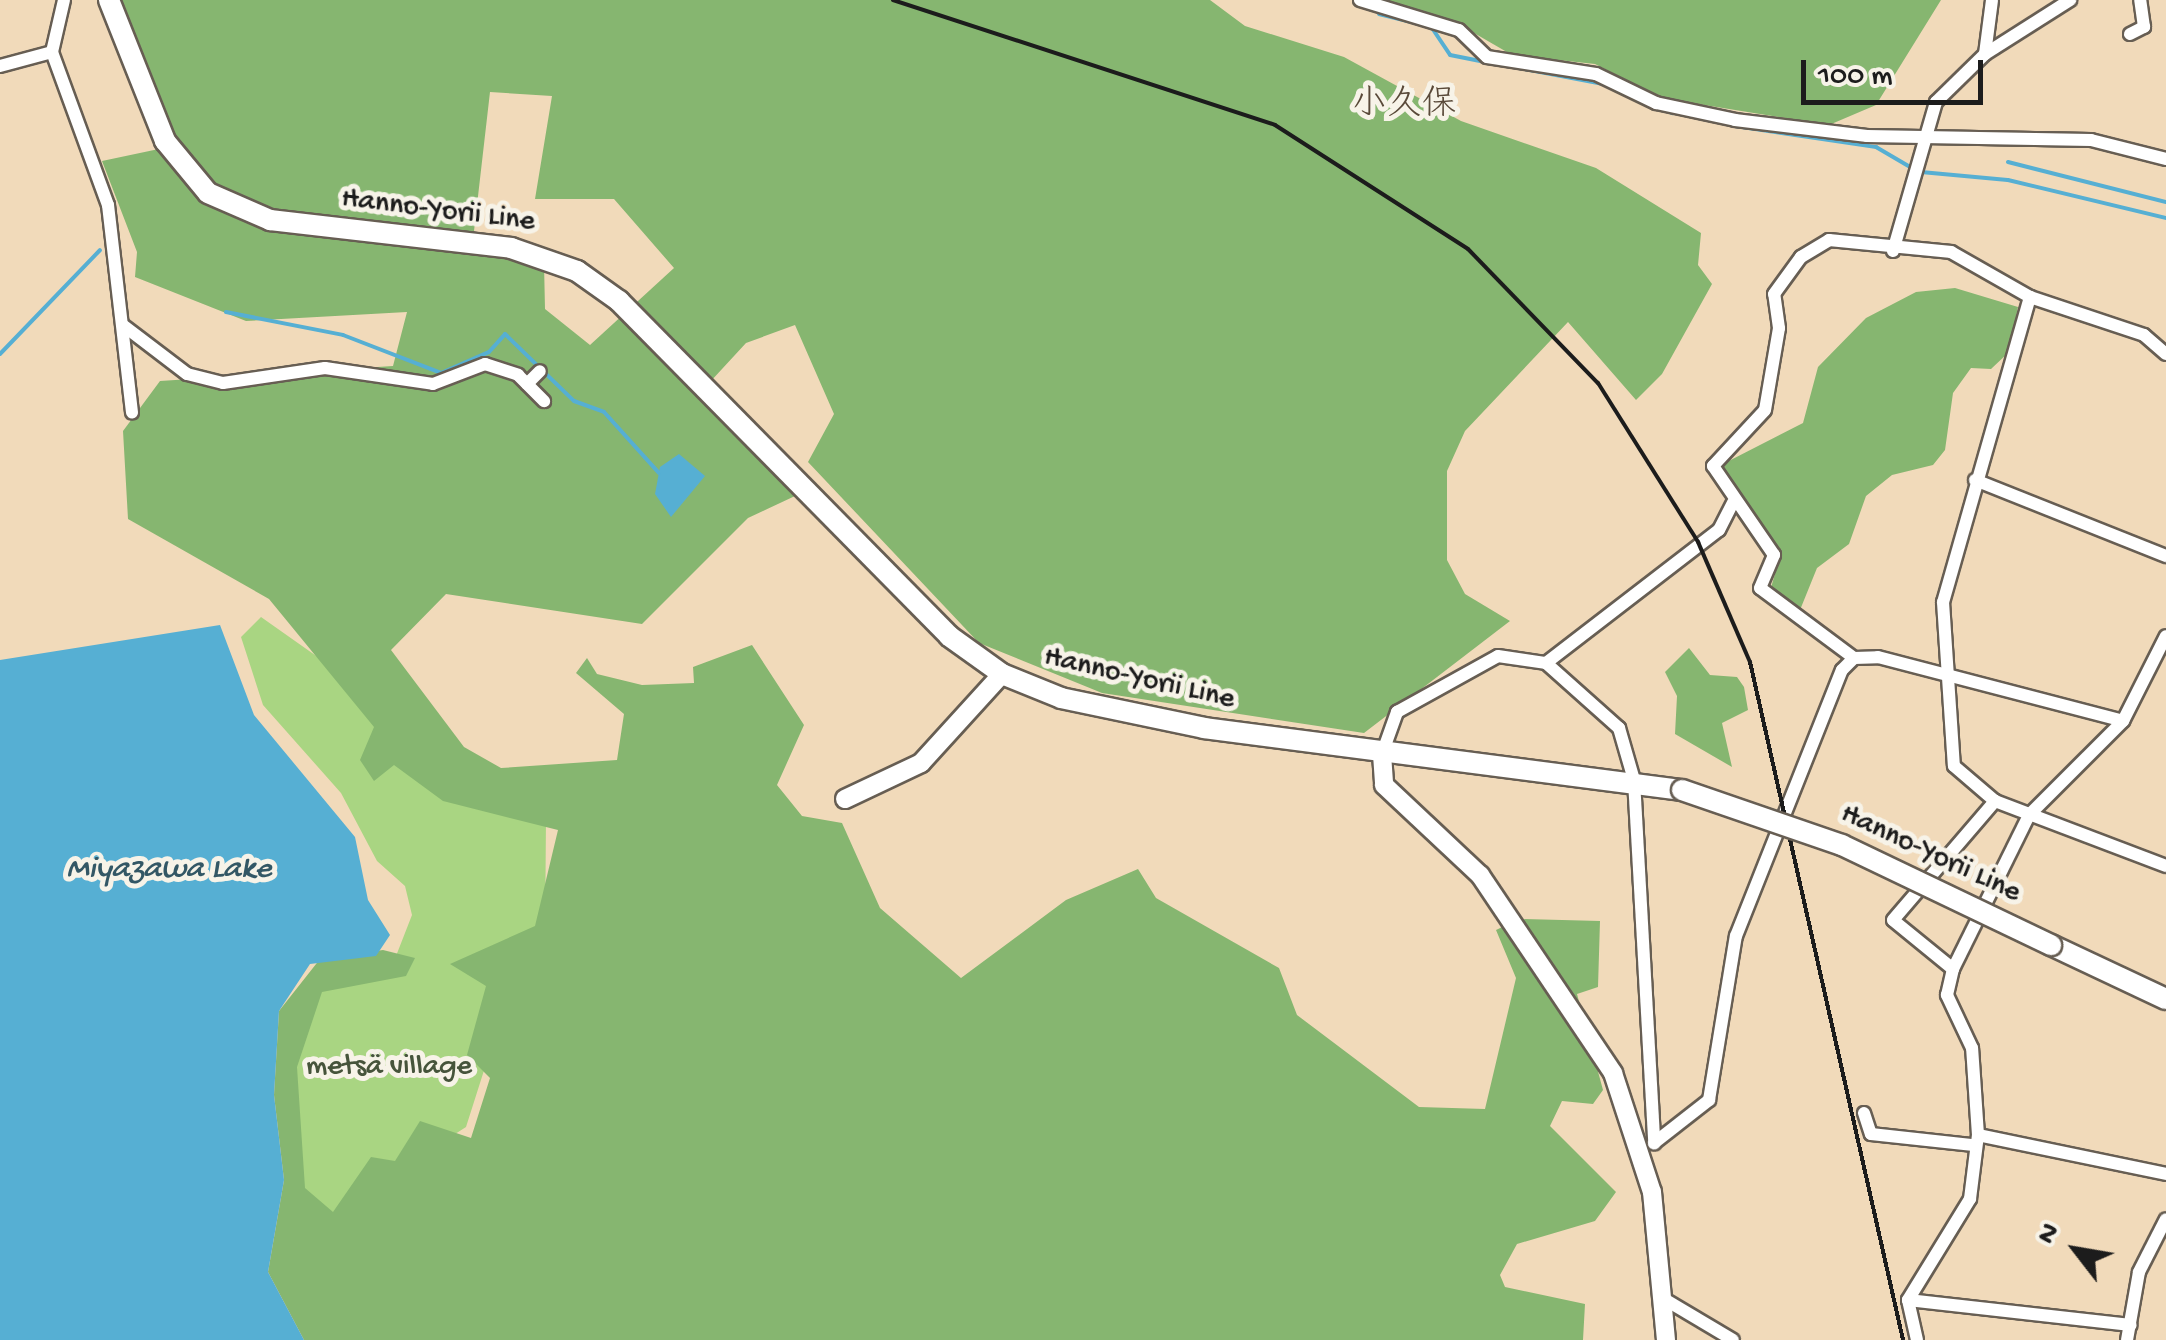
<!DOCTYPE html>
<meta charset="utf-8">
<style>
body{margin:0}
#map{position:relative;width:2166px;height:1340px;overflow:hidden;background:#f1daba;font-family:"Gochi Hand","Klee One",sans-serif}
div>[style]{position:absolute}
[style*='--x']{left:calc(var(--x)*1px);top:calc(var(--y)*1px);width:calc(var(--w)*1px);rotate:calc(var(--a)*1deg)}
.green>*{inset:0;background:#a9d582}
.forest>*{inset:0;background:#86b670}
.water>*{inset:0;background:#56afd3}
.stream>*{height:4px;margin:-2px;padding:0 2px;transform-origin:2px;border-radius:2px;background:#56afd3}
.roads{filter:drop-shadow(2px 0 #675e53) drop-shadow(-2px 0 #675e53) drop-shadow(0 2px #675e53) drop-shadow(0 -2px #675e53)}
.minor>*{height:12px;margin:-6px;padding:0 6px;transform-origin:6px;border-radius:6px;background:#fff}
.tertiary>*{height:18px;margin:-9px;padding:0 9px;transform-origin:9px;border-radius:9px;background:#fff}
.primary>*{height:20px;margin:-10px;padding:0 10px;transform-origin:10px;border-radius:10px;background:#fff}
.rail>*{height:4px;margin:-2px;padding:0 2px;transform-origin:2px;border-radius:2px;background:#1c1c1c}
.bridges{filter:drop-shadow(2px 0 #675e53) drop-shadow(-2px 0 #675e53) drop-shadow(0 2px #675e53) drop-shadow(0 -2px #675e53)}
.primary-bridge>*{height:20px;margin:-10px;padding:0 10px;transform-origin:10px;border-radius:10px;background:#fff}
span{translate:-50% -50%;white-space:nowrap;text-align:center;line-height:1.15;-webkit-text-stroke:10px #f7f3e8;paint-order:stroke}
.street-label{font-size:30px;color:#1c1c1c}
.park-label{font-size:30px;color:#46543b}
.water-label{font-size:32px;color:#335765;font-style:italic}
.quarter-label{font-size:35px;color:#594939}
.north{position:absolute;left:2026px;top:1200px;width:100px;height:100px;-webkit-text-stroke:8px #f7f3e8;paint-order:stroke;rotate:301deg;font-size:28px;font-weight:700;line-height:40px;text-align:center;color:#1c1c1c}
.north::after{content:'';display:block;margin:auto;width:35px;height:45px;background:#1c1c1c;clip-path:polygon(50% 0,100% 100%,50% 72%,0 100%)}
.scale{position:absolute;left:1801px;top:60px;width:182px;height:45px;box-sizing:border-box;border:5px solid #1c1c1c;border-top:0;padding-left:12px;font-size:30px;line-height:35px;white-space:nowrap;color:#1c1c1c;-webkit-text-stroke:8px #f7f3e8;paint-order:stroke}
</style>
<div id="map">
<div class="green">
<div style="clip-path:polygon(261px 617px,546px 818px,545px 942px,501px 1017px,466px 1127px,410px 1163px,328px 1238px,291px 1229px,290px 1072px,310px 982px,389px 974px,412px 915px,405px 886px,377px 861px,341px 793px,263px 705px,241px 637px)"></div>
</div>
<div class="forest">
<div style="clip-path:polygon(evenodd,119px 0,1210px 0,1245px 26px,1344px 57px,1461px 121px,1596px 168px,1701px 233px,1698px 265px,1712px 284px,1662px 374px,1636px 400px,1568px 322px,1465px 431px,1447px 471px,1447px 560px,1465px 594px,1510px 621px,1364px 733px,1102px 693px,979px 643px,808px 462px,834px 414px,795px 325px,746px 343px,698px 395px,795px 496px,748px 518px,642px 624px,446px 594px,391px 650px,464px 747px,501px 768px,617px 760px,624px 714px,576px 673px,587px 658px,597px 674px,642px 685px,694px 683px,693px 667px,752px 645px,804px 725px,777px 785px,802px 816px,842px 823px,880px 908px,961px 978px,1066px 900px,1138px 869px,1156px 898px,1279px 968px,1297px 1015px,1419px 1107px,1485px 1109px,1516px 978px,1496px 930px,1519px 919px,1600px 921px,1598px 987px,1577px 994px,1603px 1090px,1593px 1104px,1562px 1101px,1550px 1126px,1616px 1192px,1595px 1221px,1517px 1244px,1500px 1275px,1505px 1287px,1585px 1304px,1583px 1340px,304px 1340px,268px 1272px,284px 1180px,274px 1095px,279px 1011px,320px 959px,383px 950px,415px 958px,406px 976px,322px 992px,297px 1067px,305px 1188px,333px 1212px,371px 1157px,395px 1161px,420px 1121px,471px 1138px,490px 1078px,467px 1055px,486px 986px,450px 964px,535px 926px,558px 830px,443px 801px,394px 765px,374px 781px,360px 760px,374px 727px,269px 599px,128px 519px,123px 431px,160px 381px,393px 366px,407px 312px,246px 321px,135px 277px,137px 252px,102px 161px,173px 146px,119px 0,490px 92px,552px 96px,535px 199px,614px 199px,674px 268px,590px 345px,545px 309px,544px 263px,490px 255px,474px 231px,490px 92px)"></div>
<div style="clip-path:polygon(1368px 0,1941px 0,1876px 105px,1829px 125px,1661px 98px,1595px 64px,1512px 55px,1455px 22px)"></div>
<div style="clip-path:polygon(1955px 288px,2018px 307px,2009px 352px,1991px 369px,1971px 368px,1953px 393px,1945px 450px,1933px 465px,1892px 475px,1866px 496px,1849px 544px,1817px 568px,1800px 610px,1784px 602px,1770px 591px,1779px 560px,1719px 466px,1803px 423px,1818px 367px,1866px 318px,1916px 292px)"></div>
<div style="clip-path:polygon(1689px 648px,1710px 675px,1737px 677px,1744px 687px,1748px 710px,1722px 723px,1732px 767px,1675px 734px,1677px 696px,1665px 672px)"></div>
</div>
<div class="water">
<div style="clip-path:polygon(679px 454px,705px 476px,671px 517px,655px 494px,660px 467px)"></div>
<div style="clip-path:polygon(220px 625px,254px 715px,355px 837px,368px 900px,390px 935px,376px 956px,310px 964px,279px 1011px,274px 1095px,284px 1180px,268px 1272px,304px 1340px,0 1340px,0 660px)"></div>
</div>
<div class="stream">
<div style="--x:1379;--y:14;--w:45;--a:14"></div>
<div style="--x:1432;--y:28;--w:32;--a:56"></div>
<div style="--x:1450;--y:55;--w:46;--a:11.3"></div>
<div style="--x:1514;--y:67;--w:91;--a:10.8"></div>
<div style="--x:1616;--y:90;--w:61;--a:22.3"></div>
<div style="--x:1735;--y:126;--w:143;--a:8.5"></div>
<div style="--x:1876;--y:147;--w:42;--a:30.3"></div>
<div style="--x:2008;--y:162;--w:163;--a:14.2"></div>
<div style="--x:1921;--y:172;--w:87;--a:5.3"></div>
<div style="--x:2008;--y:180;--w:163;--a:13.5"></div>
<div style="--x:226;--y:312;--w:119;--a:11.1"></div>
<div style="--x:343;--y:335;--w:105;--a:21.2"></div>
<div style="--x:441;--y:373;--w:52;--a:-23.6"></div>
<div style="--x:489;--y:352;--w:24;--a:-48"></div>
<div style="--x:505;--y:334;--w:96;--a:44.2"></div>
<div style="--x:574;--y:401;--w:32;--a:20"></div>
<div style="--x:604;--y:412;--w:82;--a:48"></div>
<div style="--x:0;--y:354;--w:144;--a:-46.1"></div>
</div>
<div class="roads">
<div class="minor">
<div style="--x:64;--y:0;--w:53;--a:103"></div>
<div style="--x:52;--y:52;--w:163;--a:69.9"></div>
<div style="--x:108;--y:205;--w:209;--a:83.4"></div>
<div style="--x:1360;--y:0;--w:103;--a:16.9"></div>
<div style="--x:1459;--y:30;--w:39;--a:44"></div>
<div style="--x:1487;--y:57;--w:110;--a:8.9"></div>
<div style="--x:1596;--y:74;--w:67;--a:25.8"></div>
<div style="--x:1656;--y:103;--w:81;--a:12.1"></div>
<div style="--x:1735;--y:120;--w:133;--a:6.9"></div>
<div style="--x:1867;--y:136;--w:224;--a:1"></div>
<div style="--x:2091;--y:140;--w:77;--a:14.2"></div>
<div style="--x:2130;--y:34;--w:16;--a:-27"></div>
<div style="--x:2144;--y:27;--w:27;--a:-98"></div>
<div style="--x:1985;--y:54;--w:54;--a:-82.6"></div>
<div style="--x:0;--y:66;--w:54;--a:-15.1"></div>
<div style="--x:1893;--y:251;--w:155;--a:-73.9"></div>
<div style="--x:1936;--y:102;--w:69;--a:-44.4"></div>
<div style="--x:1985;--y:54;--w:101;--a:-32.4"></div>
<div style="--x:2030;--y:297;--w:317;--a:105.9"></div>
<div style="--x:1943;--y:602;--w:164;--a:86.2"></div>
<div style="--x:1954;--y:766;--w:54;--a:40.5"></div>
<div style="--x:1995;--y:801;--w:183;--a:20.8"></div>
<div style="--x:124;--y:326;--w:79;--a:37.3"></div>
<div style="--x:187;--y:374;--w:37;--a:14"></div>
<div style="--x:223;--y:383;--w:103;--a:-8.4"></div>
<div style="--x:325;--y:368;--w:109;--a:8.4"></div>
<div style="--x:433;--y:384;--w:56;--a:-21"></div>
<div style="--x:485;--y:364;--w:35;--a:18"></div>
<div style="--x:518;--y:375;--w:37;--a:45"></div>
<div style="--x:527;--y:384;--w:18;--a:-45"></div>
<div style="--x:1975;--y:480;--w:206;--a:21.7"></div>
<div style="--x:1854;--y:658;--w:117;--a:-143.3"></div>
<div style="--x:1760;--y:588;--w:36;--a:-67"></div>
<div style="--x:1774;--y:555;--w:108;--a:-124.4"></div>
<div style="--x:1713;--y:466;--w:76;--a:-47.1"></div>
<div style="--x:1765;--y:410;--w:83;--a:-80.3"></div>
<div style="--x:1779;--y:328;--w:34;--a:-98"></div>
<div style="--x:1774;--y:294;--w:46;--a:-53.9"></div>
<div style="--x:1801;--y:257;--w:33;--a:-31"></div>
<div style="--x:1829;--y:240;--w:123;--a:5.6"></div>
<div style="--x:1951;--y:252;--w:91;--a:29.7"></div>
<div style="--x:2030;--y:297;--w:120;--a:18.4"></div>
<div style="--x:2144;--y:335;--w:29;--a:41"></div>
<div style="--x:1546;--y:663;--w:218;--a:-37.6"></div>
<div style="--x:1719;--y:530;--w:31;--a:-63"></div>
<div style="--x:1382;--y:754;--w:45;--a:-70.3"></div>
<div style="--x:1397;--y:712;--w:115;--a:-29"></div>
<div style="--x:1498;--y:656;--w:49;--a:8.3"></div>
<div style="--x:1546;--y:663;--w:98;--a:41.7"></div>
<div style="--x:1619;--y:728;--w:54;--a:73.9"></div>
<div style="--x:1634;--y:780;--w:364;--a:86.8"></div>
<div style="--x:1953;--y:969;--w:77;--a:-140.8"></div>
<div style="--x:1893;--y:920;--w:157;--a:-49.4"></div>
<div style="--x:1864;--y:1113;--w:22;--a:72"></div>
<div style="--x:1871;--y:1134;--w:103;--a:6.2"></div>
<div style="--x:1978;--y:1135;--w:192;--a:11.7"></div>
<div style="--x:1654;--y:1143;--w:70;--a:-38"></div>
<div style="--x:1709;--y:1100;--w:166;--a:-80.7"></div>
<div style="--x:1736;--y:936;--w:286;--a:-68.3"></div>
<div style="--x:1842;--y:670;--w:17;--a:-45"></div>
<div style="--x:1854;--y:658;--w:24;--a:-2"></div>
<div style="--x:1878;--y:657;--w:253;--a:14.6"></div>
<div style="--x:2123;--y:721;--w:95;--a:-63.2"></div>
<div style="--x:1664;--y:1299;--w:80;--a:30.7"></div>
<div style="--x:1908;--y:1300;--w:224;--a:6.4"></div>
<div style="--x:1917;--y:1340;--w:41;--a:-102.7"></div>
<div style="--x:1908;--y:1300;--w:119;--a:-58.5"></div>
<div style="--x:1970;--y:1199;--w:64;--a:-82.9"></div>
<div style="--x:1978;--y:1135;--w:87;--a:-93.9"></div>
<div style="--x:1972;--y:1048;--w:59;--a:-115.3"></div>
<div style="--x:1947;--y:995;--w:27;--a:-77"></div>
<div style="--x:1953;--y:969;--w:172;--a:-63.7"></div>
<div style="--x:2029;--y:815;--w:133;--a:-45"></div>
<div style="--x:2127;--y:1340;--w:69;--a:-80"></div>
<div style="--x:2139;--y:1272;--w:59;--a:-63"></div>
</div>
<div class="tertiary">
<div style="--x:1382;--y:754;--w:31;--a:86"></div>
<div style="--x:1384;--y:785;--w:132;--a:43.2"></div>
<div style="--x:1480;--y:875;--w:239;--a:56.1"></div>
<div style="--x:1613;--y:1073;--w:125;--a:71.9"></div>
<div style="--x:1652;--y:1192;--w:149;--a:84.6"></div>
<div style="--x:845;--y:799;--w:84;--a:-25.3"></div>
<div style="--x:921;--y:763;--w:120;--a:-47.7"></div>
</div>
<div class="primary">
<div style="--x:109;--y:0;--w:152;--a:68.3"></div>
<div style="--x:165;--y:141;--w:67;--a:50.4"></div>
<div style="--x:208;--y:193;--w:68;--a:23.5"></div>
<div style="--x:270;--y:220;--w:243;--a:6.6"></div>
<div style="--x:511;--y:248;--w:70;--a:19.2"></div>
<div style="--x:577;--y:271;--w:52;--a:35.5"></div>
<div style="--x:619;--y:301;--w:470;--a:45.4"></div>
<div style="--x:949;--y:636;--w:65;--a:35.6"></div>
<div style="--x:1002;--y:674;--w:64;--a:22.1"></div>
<div style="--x:1061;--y:698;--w:146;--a:11.8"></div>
<div style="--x:1204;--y:728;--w:482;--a:7.4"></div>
<div style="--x:2051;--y:945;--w:127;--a:25.2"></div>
</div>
</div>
<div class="rail">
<div style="--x:893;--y:0;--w:402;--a:18.1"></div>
<div style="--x:1275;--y:125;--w:229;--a:32.7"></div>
<div style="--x:1468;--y:249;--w:187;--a:45.9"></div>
<div style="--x:1598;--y:383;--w:188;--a:57.8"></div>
<div style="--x:1698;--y:542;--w:131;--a:66.6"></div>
<div style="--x:1750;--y:662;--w:695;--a:77.28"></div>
</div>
<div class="bridges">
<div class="primary-bridge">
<div style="--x:1682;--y:790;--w:169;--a:19"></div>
<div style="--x:1842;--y:845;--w:232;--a:25.6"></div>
</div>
</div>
<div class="street-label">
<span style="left:438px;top:212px;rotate:7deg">Hanno-Yorii Line</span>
<span style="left:1139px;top:680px;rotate:13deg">Hanno-Yorii Line</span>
<span style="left:1930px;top:855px;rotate:25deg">Hanno-Yorii Line</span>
</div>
<div class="park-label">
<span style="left:389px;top:1068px">metsä village</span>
</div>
<div class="water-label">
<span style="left:169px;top:870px">Miyazawa Lake</span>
</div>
<div class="quarter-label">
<span style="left:1404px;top:107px">小久保</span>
</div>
<div class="north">N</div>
<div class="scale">100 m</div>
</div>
